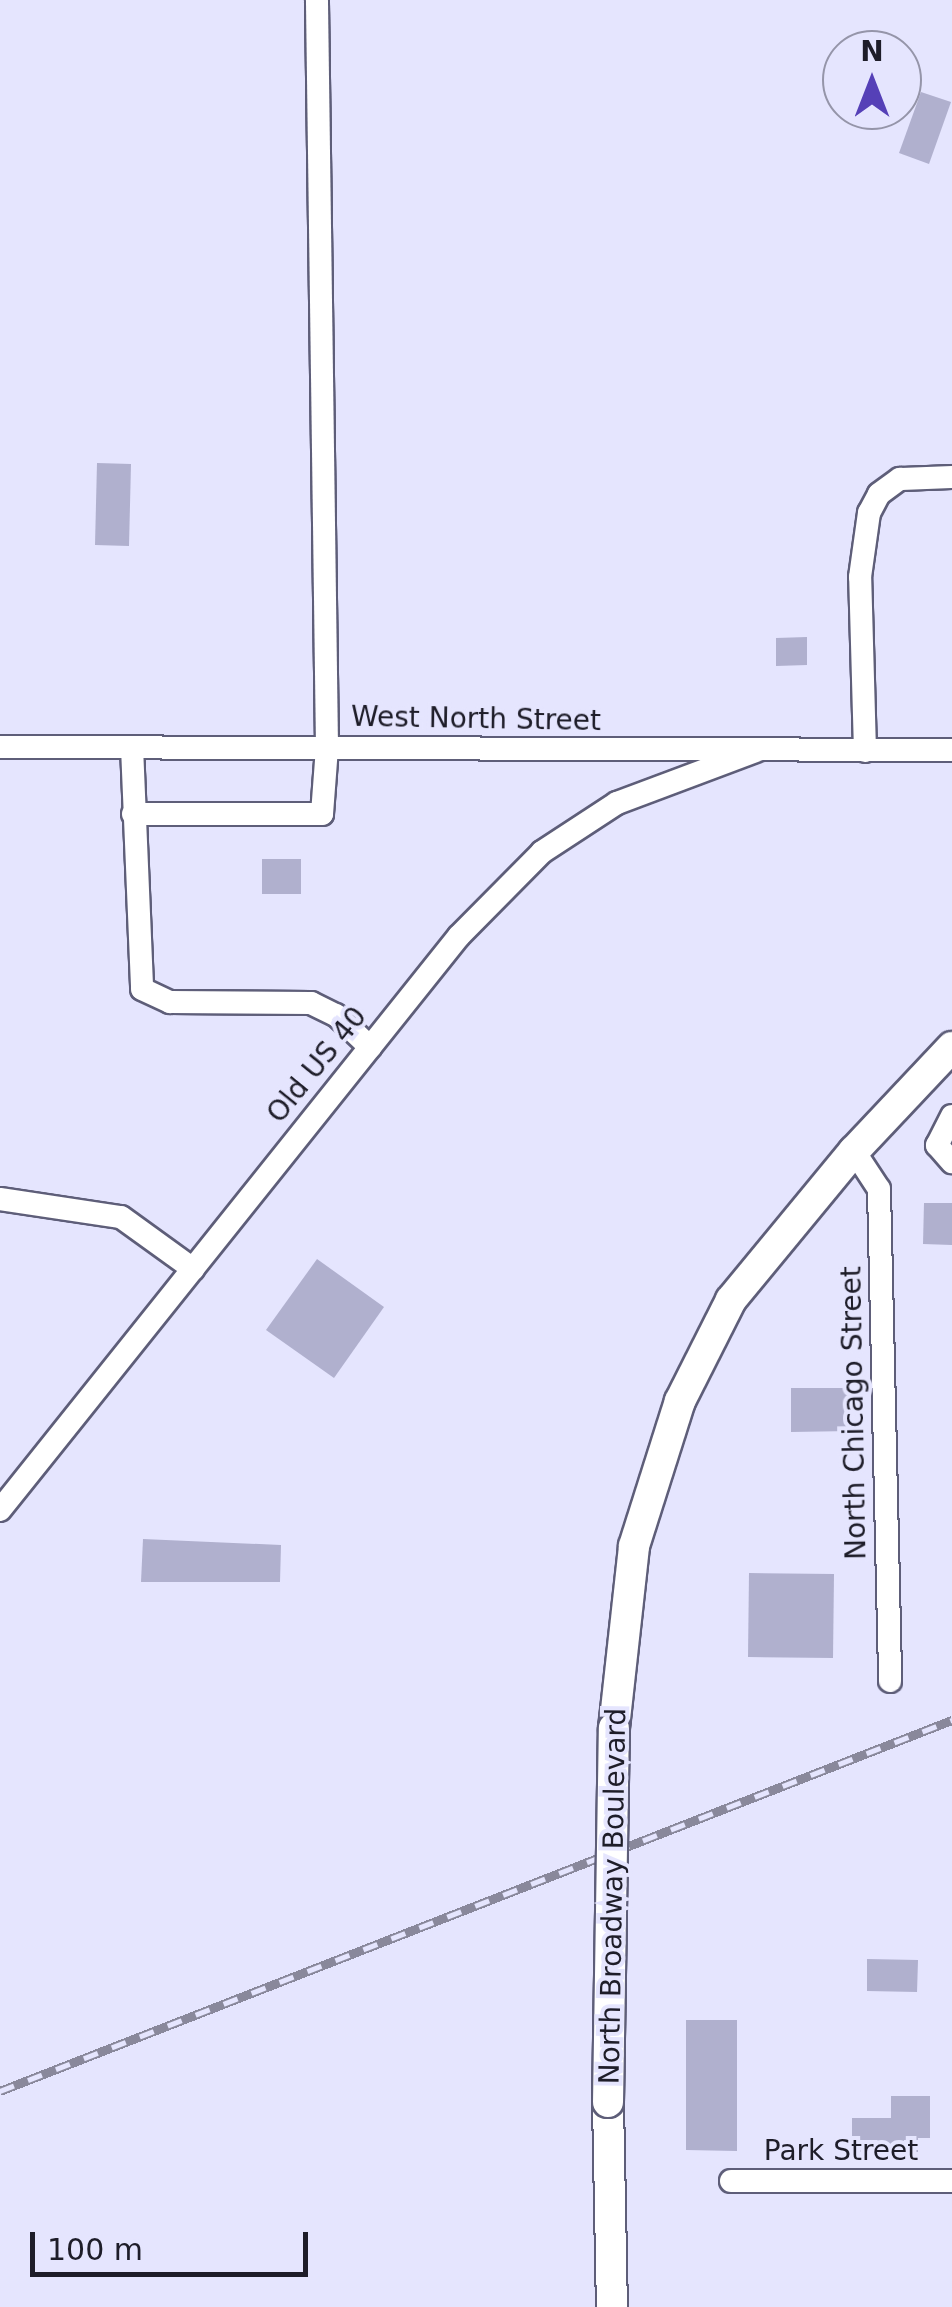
<!DOCTYPE html>
<style>
body{margin:0}
#map{position:relative;width:952px;height:2307px;overflow:hidden;background:#e5e5fe;font-family:"DejaVu Sans",sans-serif}
div>[style]{position:absolute}
[style*='--x']{left:calc(var(--x)*1px);top:calc(var(--y)*1px);width:calc(var(--w)*1px);rotate:calc(var(--a)*1deg)}
.building>*{inset:0;background:#b0b0ce}
.roads{filter:drop-shadow(2px 0 #5e5e79) drop-shadow(-2px 0 #5e5e79) drop-shadow(0 2px #5e5e79) drop-shadow(0 -2px #5e5e79)}
.minor>*{height:22px;margin:-11px;padding:0 11px;transform-origin:11px;border-radius:11px;background:#fff}
.major>*{height:30px;margin:-15px;padding:0 15px;transform-origin:15px;border-radius:15px;background:#fff}
.rail>*{height:9px;margin-top:-4.5px;transform-origin:0;background:repeating-linear-gradient(90deg,#e5e5fe 0 15px,#89889b 0 30px);box-sizing:border-box;border-block:2px solid #89889b}
.bridges{filter:drop-shadow(2px 0 #5e5e79) drop-shadow(-2px 0 #5e5e79) drop-shadow(0 2px #5e5e79) drop-shadow(0 -2px #5e5e79)}
.major-bridge>*{height:30px;margin:-15px;padding:0 15px;transform-origin:15px;border-radius:15px;background:#fff}
span{translate:-50% -50%;white-space:nowrap;text-align:center;line-height:1.15;-webkit-text-stroke:8px #e5e5fe;paint-order:stroke}
.street-label{font-size:28px;color:#1e1d29}
.north{position:absolute;left:822px;top:30px;width:100px;height:100px;box-sizing:border-box;background:#e5e5fe;border:2px solid #9595a9;border-radius:50%;rotate:0deg;font-size:28px;font-weight:700;line-height:40px;text-align:center;color:#1e1d29}
.north::after{content:'';display:block;margin:auto;width:35px;height:45px;background:#5540b7;clip-path:polygon(50% 0,100% 100%,50% 72%,0 100%)}
.scale{position:absolute;left:30px;top:2232px;width:278px;height:45px;box-sizing:border-box;border:5px solid #1e1d29;border-top:0;padding-left:12px;font-size:30px;line-height:35px;white-space:nowrap;color:#1e1d29;-webkit-text-stroke:8px #e5e5fe;paint-order:stroke}
</style>
<div id="map">
<div class="building">
<div style="clip-path:polygon(921px 92px,951px 102px,929px 164px,899px 153px)"></div>
<div style="clip-path:polygon(97px 463px,131px 464px,129px 546px,95px 545px)"></div>
<div style="clip-path:polygon(807px 637px,807px 665px,776px 666px,776px 638px)"></div>
<div style="clip-path:polygon(262px 859px,301px 859px,301px 894px,262px 894px)"></div>
<div style="clip-path:polygon(924px 1203px,952px 1203px,952px 1245px,923px 1244px)"></div>
<div style="clip-path:polygon(317px 1259px,384px 1307px,334px 1378px,266px 1330px)"></div>
<div style="clip-path:polygon(791px 1388px,851px 1388px,851px 1431px,791px 1432px)"></div>
<div style="clip-path:polygon(143px 1539px,281px 1545px,280px 1582px,141px 1582px)"></div>
<div style="clip-path:polygon(749px 1573px,834px 1574px,833px 1658px,748px 1657px)"></div>
<div style="clip-path:polygon(867px 1959px,918px 1960px,917px 1992px,867px 1991px)"></div>
<div style="clip-path:polygon(686px 2020px,737px 2020px,737px 2151px,686px 2150px)"></div>
<div style="clip-path:polygon(891px 2096px,930px 2096px,930px 2138px,918px 2138px,918px 2152px,852px 2152px,852px 2118px,891px 2118px)"></div>
</div>
<div class="roads">
<div class="minor">
<div style="--x:0;--y:747;--w:952;--a:0.18"></div>
<div style="--x:132;--y:747;--w:242;--a:87.6"></div>
<div style="--x:142;--y:989;--w:31;--a:25"></div>
<div style="--x:170;--y:1002;--w:141;--a:0.4"></div>
<div style="--x:311;--y:1003;--w:28;--a:26"></div>
<div style="--x:336;--y:1015;--w:47;--a:43.3"></div>
<div style="--x:865;--y:751;--w:174;--a:-91.6"></div>
<div style="--x:860;--y:577;--w:65;--a:-82"></div>
<div style="--x:869;--y:513;--w:21;--a:-62"></div>
<div style="--x:879;--y:494;--w:26;--a:-36"></div>
<div style="--x:900;--y:479;--w:52;--a:-2.2"></div>
<div style="--x:133;--y:814;--w:189;--a:0"></div>
<div style="--x:322;--y:814;--w:67;--a:-85.7"></div>
<div style="--x:327;--y:747;--w:747;--a:-90.77"></div>
<div style="--x:952;--y:1116;--w:33;--a:117"></div>
<div style="--x:937;--y:1145;--w:23;--a:49"></div>
<div style="--x:854;--y:1151;--w:45;--a:56.7"></div>
<div style="--x:879;--y:1189;--w:492;--a:88.7"></div>
<div style="--x:0;--y:1199;--w:122;--a:8.5"></div>
<div style="--x:121;--y:1217;--w:89;--a:35.8"></div>
<div style="--x:0;--y:1510;--w:735;--a:-51.35"></div>
<div style="--x:459;--y:936;--w:118;--a:-45.3"></div>
<div style="--x:542;--y:852;--w:90;--a:-33.2"></div>
<div style="--x:617;--y:803;--w:148;--a:-20.5"></div>
<div style="--x:731;--y:2181;--w:221;--a:0"></div>
</div>
<div class="major">
<div style="--x:614;--y:1728;--w:183;--a:-83.7"></div>
<div style="--x:634;--y:1546;--w:152;--a:-72.4"></div>
<div style="--x:680;--y:1401;--w:113;--a:-63.2"></div>
<div style="--x:731;--y:1300;--w:193;--a:-50.5"></div>
<div style="--x:854;--y:1151;--w:143;--a:-46.7"></div>
<div style="--x:608;--y:2102;--w:205;--a:88.9"></div>
</div>
</div>
<div class="rail">
<div style="--x:0;--y:2091;--w:1022;--a:-21.29"></div>
</div>
<div class="bridges">
<div class="major-bridge">
<div style="--x:608;--y:2102;--w:374;--a:-89.1"></div>
</div>
</div>
<div class="street-label">
<span style="left:476px;top:719px;rotate:1deg">West North Street</span>
<span style="left:317px;top:1065px;rotate:-51deg">Old US 40</span>
<span style="left:854px;top:1413px;rotate:-91deg">North Chicago Street</span>
<span style="left:613px;top:1896px;rotate:-89deg">North Broadway Boulevard</span>
<span style="left:841px;top:2151px">Park Street</span>
</div>
<div class="north">N</div>
<div class="scale">100 m</div>
</div>
